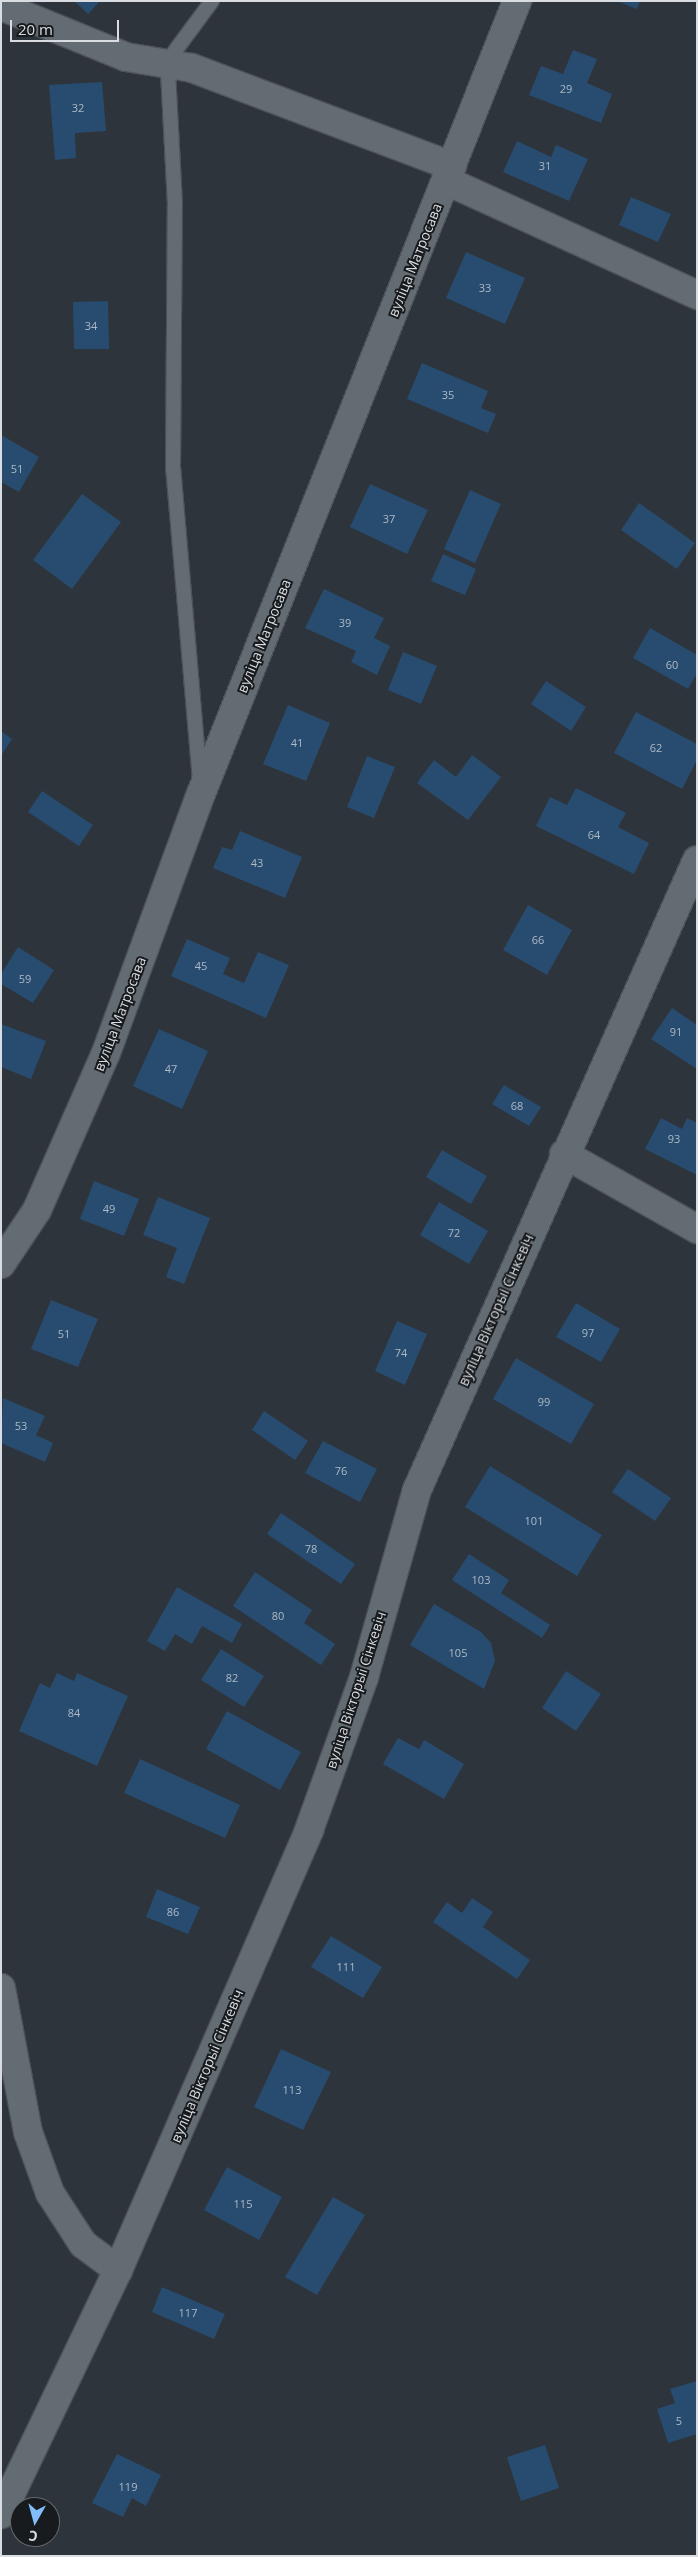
<!DOCTYPE html>
<meta charset="utf-8">
<style>
body{margin:0}
#map{position:relative;width:698px;height:2557px;overflow:hidden;background:#2e343b;font-family:"Open Sans",sans-serif}
div>[style]{position:absolute}
[style*='--x']{left:calc(var(--x)*1px);top:calc(var(--y)*1px);width:calc(var(--w)*1px);rotate:calc(var(--a)*1deg)}
.building>*{inset:0;background:#284c70}
.roads{filter:drop-shadow(1px 0 #4d5257) drop-shadow(-1px 0 #4d5257) drop-shadow(0 1px #4d5257) drop-shadow(0 -1px #4d5257)}
.lane>*{height:14px;margin:-7px;padding:0 7px;transform-origin:7px;border-radius:7px;background:#646c73}
.street>*{height:28px;margin:-14px;padding:0 14px;transform-origin:14px;border-radius:14px;background:#646c73}
.secondary>*{height:28px;margin:-14px;padding:0 14px;transform-origin:14px;border-radius:14px;background:#646c73}
span{translate:-50% -50%;white-space:nowrap;text-align:center;line-height:1.15;-webkit-text-stroke:4px #181b1e;paint-order:stroke}
.number-label{font-size:11px;color:#adb9c5}
.number-label span{-webkit-text-stroke-width:0}
.street-label{font-size:14px;color:#d9dde1}
.frame{position:absolute;inset:0;border:2px solid #d9dde1;pointer-events:none}
.north{position:absolute;left:10px;top:2497px;width:50px;height:50px;box-sizing:border-box;background:#181b1e;border:1px solid #65696c;border-radius:50%;rotate:187deg;font-size:14px;font-weight:700;line-height:20px;text-align:center;color:#d9dde1}
.north::after{content:'';display:block;margin:auto;width:18px;height:22px;background:#80bdfa;clip-path:polygon(50% 0,100% 100%,50% 72%,0 100%)}
.scale{position:absolute;left:10px;top:20px;width:109px;height:22px;box-sizing:border-box;border:2px solid #d9dde1;border-top:0;padding-left:6px;font-size:15px;line-height:18px;white-space:nowrap;color:#d9dde1;-webkit-text-stroke:4px #181b1e;paint-order:stroke}
</style>
<div id="map">
<div class="building">
<div style="clip-path:polygon(74px 1px,100px 1px,88px 14px)"></div>
<div style="clip-path:polygon(617px 1px,640px 1px,637px 9px)"></div>
<div style="clip-path:polygon(573px 50px,597px 59px,587px 83px,612px 94px,601px 123px,529px 95px,541px 66px,563px 74px)"></div>
<div style="clip-path:polygon(102px 82px,106px 131px,75px 133px,76px 158px,55px 160px,49px 85px)"></div>
<div style="clip-path:polygon(517px 141px,551px 157px,556px 145px,588px 159px,569px 201px,503px 172px)"></div>
<div style="clip-path:polygon(631px 197px,671px 214px,658px 242px,619px 225px)"></div>
<div style="clip-path:polygon(466px 252px,525px 278px,505px 324px,446px 298px)"></div>
<div style="clip-path:polygon(108px 301px,109px 349px,74px 349px,73px 302px)"></div>
<div style="clip-path:polygon(422px 363px,488px 391px,481px 408px,496px 414px,488px 433px,407px 399px)"></div>
<div style="clip-path:polygon(1px 435px,39px 457px,19px 492px,1px 482px)"></div>
<div style="clip-path:polygon(370px 484px,428px 510px,407px 554px,350px 527px)"></div>
<div style="clip-path:polygon(470px 490px,501px 504px,475px 563px,444px 549px)"></div>
<div style="clip-path:polygon(82px 494px,121px 522px,72px 589px,33px 560px)"></div>
<div style="clip-path:polygon(639px 503px,695px 543px,677px 569px,621px 530px)"></div>
<div style="clip-path:polygon(443px 554px,476px 569px,465px 595px,431px 581px)"></div>
<div style="clip-path:polygon(324px 589px,384px 618px,374px 638px,390px 646px,377px 675px,351px 662px,356px 651px,305px 628px)"></div>
<div style="clip-path:polygon(650px 628px,697px 655px,697px 673px,688px 689px,633px 658px)"></div>
<div style="clip-path:polygon(403px 652px,437px 666px,421px 704px,388px 690px)"></div>
<div style="clip-path:polygon(546px 681px,586px 707px,571px 731px,531px 704px)"></div>
<div style="clip-path:polygon(288px 705px,330px 723px,306px 781px,263px 764px)"></div>
<div style="clip-path:polygon(636px 712px,697px 744px,697px 760px,682px 789px,614px 753px)"></div>
<div style="clip-path:polygon(1px 731px,12px 739px,1px 756px)"></div>
<div style="clip-path:polygon(472px 755px,501px 777px,468px 820px,417px 783px,434px 760px,456px 777px)"></div>
<div style="clip-path:polygon(367px 756px,395px 767px,374px 818px,347px 807px)"></div>
<div style="clip-path:polygon(576px 788px,626px 813px,618px 827px,649px 843px,634px 874px,536px 826px,550px 797px,567px 805px)"></div>
<div style="clip-path:polygon(42px 791px,93px 825px,79px 846px,28px 812px)"></div>
<div style="clip-path:polygon(240px 831px,302px 857px,285px 898px,213px 868px,222px 847px,232px 850px)"></div>
<div style="clip-path:polygon(528px 905px,572px 930px,547px 975px,503px 950px)"></div>
<div style="clip-path:polygon(187px 939px,230px 958px,223px 974px,244px 983px,258px 952px,289px 965px,266px 1018px,171px 976px)"></div>
<div style="clip-path:polygon(18px 947px,54px 970px,33px 1003px,1px 984px,1px 974px)"></div>
<div style="clip-path:polygon(672px 1008px,697px 1025px,697px 1069px,651px 1039px)"></div>
<div style="clip-path:polygon(1px 1024px,46px 1041px,31px 1079px,1px 1067px)"></div>
<div style="clip-path:polygon(159px 1029px,208px 1051px,182px 1109px,133px 1086px)"></div>
<div style="clip-path:polygon(504px 1085px,541px 1107px,529px 1126px,492px 1104px)"></div>
<div style="clip-path:polygon(661px 1118px,682px 1129px,687px 1118px,697px 1123px,697px 1175px,645px 1149px)"></div>
<div style="clip-path:polygon(442px 1150px,487px 1176px,471px 1204px,426px 1177px)"></div>
<div style="clip-path:polygon(94px 1181px,139px 1199px,124px 1236px,80px 1219px)"></div>
<div style="clip-path:polygon(158px 1197px,210px 1218px,184px 1284px,166px 1277px,177px 1248px,143px 1235px)"></div>
<div style="clip-path:polygon(439px 1202px,488px 1231px,469px 1264px,420px 1235px)"></div>
<div style="clip-path:polygon(51px 1300px,98px 1319px,78px 1367px,31px 1349px)"></div>
<div style="clip-path:polygon(576px 1303px,620px 1329px,601px 1362px,556px 1337px)"></div>
<div style="clip-path:polygon(397px 1321px,427px 1334px,405px 1385px,375px 1371px)"></div>
<div style="clip-path:polygon(516px 1358px,594px 1404px,571px 1444px,493px 1399px)"></div>
<div style="clip-path:polygon(3px 1398px,45px 1416px,36px 1435px,53px 1443px,45px 1462px,1px 1443px)"></div>
<div style="clip-path:polygon(264px 1411px,308px 1441px,295px 1460px,252px 1430px)"></div>
<div style="clip-path:polygon(323px 1441px,377px 1469px,360px 1502px,305px 1473px)"></div>
<div style="clip-path:polygon(490px 1466px,602px 1535px,577px 1576px,465px 1507px)"></div>
<div style="clip-path:polygon(628px 1469px,671px 1498px,655px 1521px,612px 1492px)"></div>
<div style="clip-path:polygon(281px 1513px,355px 1564px,341px 1584px,267px 1534px)"></div>
<div style="clip-path:polygon(469px 1554px,509px 1580px,501px 1593px,550px 1625px,542px 1638px,452px 1580px)"></div>
<div style="clip-path:polygon(255px 1572px,312px 1610px,304px 1623px,335px 1644px,321px 1665px,233px 1606px)"></div>
<div style="clip-path:polygon(177px 1587px,242px 1624px,232px 1643px,202px 1626px,192px 1644px,175px 1634px,165px 1651px,147px 1641px)"></div>
<div style="clip-path:polygon(434px 1604px,481px 1632px,491px 1643px,495px 1661px,484px 1689px,410px 1645px)"></div>
<div style="clip-path:polygon(221px 1649px,264px 1676px,244px 1707px,201px 1680px)"></div>
<div style="clip-path:polygon(566px 1671px,601px 1694px,576px 1731px,542px 1708px)"></div>
<div style="clip-path:polygon(57px 1673px,74px 1681px,77px 1673px,128px 1696px,97px 1766px,19px 1731px,40px 1683px,50px 1688px)"></div>
<div style="clip-path:polygon(227px 1711px,301px 1752px,280px 1790px,206px 1749px)"></div>
<div style="clip-path:polygon(398px 1738px,419px 1749px,424px 1740px,464px 1764px,444px 1799px,383px 1764px)"></div>
<div style="clip-path:polygon(140px 1759px,240px 1805px,225px 1838px,124px 1793px)"></div>
<div style="clip-path:polygon(157px 1889px,200px 1907px,188px 1934px,146px 1917px)"></div>
<div style="clip-path:polygon(472px 1898px,493px 1912px,483px 1927px,530px 1960px,517px 1979px,433px 1922px,447px 1902px,462px 1913px)"></div>
<div style="clip-path:polygon(331px 1936px,382px 1967px,363px 1998px,311px 1967px)"></div>
<div style="clip-path:polygon(281px 2049px,331px 2072px,303px 2130px,254px 2107px)"></div>
<div style="clip-path:polygon(227px 2167px,282px 2197px,259px 2240px,204px 2210px)"></div>
<div style="clip-path:polygon(333px 2197px,365px 2215px,317px 2295px,285px 2277px)"></div>
<div style="clip-path:polygon(162px 2287px,225px 2314px,214px 2339px,152px 2312px)"></div>
<div style="clip-path:polygon(697px 2381px,697px 2434px,668px 2443px,657px 2409px,675px 2403px,670px 2389px)"></div>
<div style="clip-path:polygon(545px 2445px,559px 2488px,521px 2501px,507px 2457px)"></div>
<div style="clip-path:polygon(117px 2454px,161px 2475px,146px 2506px,132px 2498px,123px 2517px,92px 2503px)"></div>
</div>
<div class="roads">
<div class="lane">
<div style="--x:200;--y:781;--w:313;--a:-94.9"></div>
<div style="--x:173;--y:469;--w:264;--a:-89.6"></div>
<div style="--x:175;--y:205;--w:132;--a:-93"></div>
<div style="--x:168;--y:73;--w:23;--a:-72"></div>
<div style="--x:175;--y:51;--w:62;--a:-53.5"></div>
</div>
<div class="street">
<div style="--x:1;--y:6;--w:135;--a:22.2"></div>
<div style="--x:126;--y:57;--w:67;--a:9.5"></div>
<div style="--x:192;--y:68;--w:278;--a:20.7"></div>
<div style="--x:447;--y:181;--w:275;--a:24.5"></div>
<div style="--x:564;--y:1154;--w:153;--a:29.4"></div>
<div style="--x:1;--y:1264;--w:65;--a:-56.3"></div>
<div style="--x:37;--y:1210;--w:171;--a:-66.3"></div>
<div style="--x:106;--y:1053;--w:276;--a:-69.9"></div>
<div style="--x:201;--y:794;--w:854;--a:-68.27"></div>
<div style="--x:118;--y:2270;--w:480;--a:-66.5"></div>
<div style="--x:309;--y:1830;--w:163;--a:-70.2"></div>
<div style="--x:364;--y:1677;--w:194;--a:-74.2"></div>
<div style="--x:417;--y:1490;--w:689;--a:-66.04"></div>
</div>
<div class="secondary">
<div style="--x:1;--y:1988;--w:147;--a:79.4"></div>
<div style="--x:28;--y:2132;--w:65;--a:70.2"></div>
<div style="--x:50;--y:2193;--w:61;--a:57.1"></div>
<div style="--x:83;--y:2244;--w:44;--a:36.6"></div>
<div style="--x:118;--y:2270;--w:271;--a:115.6"></div>
</div>
</div>
<div class="number-label">
<span style="left:566px;top:89px">29</span>
<span style="left:78px;top:108px">32</span>
<span style="left:545px;top:166px">31</span>
<span style="left:485px;top:288px">33</span>
<span style="left:91px;top:326px">34</span>
<span style="left:448px;top:395px">35</span>
<span style="left:17px;top:469px">51</span>
<span style="left:389px;top:519px">37</span>
<span style="left:345px;top:623px">39</span>
<span style="left:672px;top:665px">60</span>
<span style="left:297px;top:743px">41</span>
<span style="left:656px;top:748px">62</span>
<span style="left:594px;top:835px">64</span>
<span style="left:257px;top:863px">43</span>
<span style="left:538px;top:940px">66</span>
<span style="left:201px;top:966px">45</span>
<span style="left:25px;top:979px">59</span>
<span style="left:676px;top:1032px">91</span>
<span style="left:171px;top:1069px">47</span>
<span style="left:517px;top:1106px">68</span>
<span style="left:674px;top:1139px">93</span>
<span style="left:109px;top:1209px">49</span>
<span style="left:454px;top:1233px">72</span>
<span style="left:588px;top:1333px">97</span>
<span style="left:64px;top:1334px">51</span>
<span style="left:401px;top:1353px">74</span>
<span style="left:544px;top:1402px">99</span>
<span style="left:21px;top:1426px">53</span>
<span style="left:341px;top:1471px">76</span>
<span style="left:534px;top:1521px">101</span>
<span style="left:311px;top:1549px">78</span>
<span style="left:481px;top:1580px">103</span>
<span style="left:278px;top:1616px">80</span>
<span style="left:458px;top:1653px">105</span>
<span style="left:232px;top:1678px">82</span>
<span style="left:74px;top:1713px">84</span>
<span style="left:173px;top:1912px">86</span>
<span style="left:346px;top:1967px">111</span>
<span style="left:292px;top:2090px">113</span>
<span style="left:243px;top:2204px">115</span>
<span style="left:188px;top:2313px">117</span>
<span style="left:679px;top:2421px">5</span>
<span style="left:128px;top:2487px">119</span>
</div>
<div class="street-label">
<span style="left:415px;top:260px;rotate:-68deg">вуліца Матросава</span>
<span style="left:264px;top:636px;rotate:-68deg">вуліца Матросава</span>
<span style="left:120px;top:1014px;rotate:-69deg">вуліца Матросава</span>
<span style="left:496px;top:1310px;rotate:-66deg">вуліца Вікторыі Сінкевіч</span>
<span style="left:356px;top:1690px;rotate:-72deg">вуліца Вікторыі Сінкевіч</span>
<span style="left:207px;top:2066px;rotate:-67deg">вуліца Вікторыі Сінкевіч</span>
</div>
<div class="frame"></div>
<div class="north">С</div>
<div class="scale">20 m</div>
</div>
